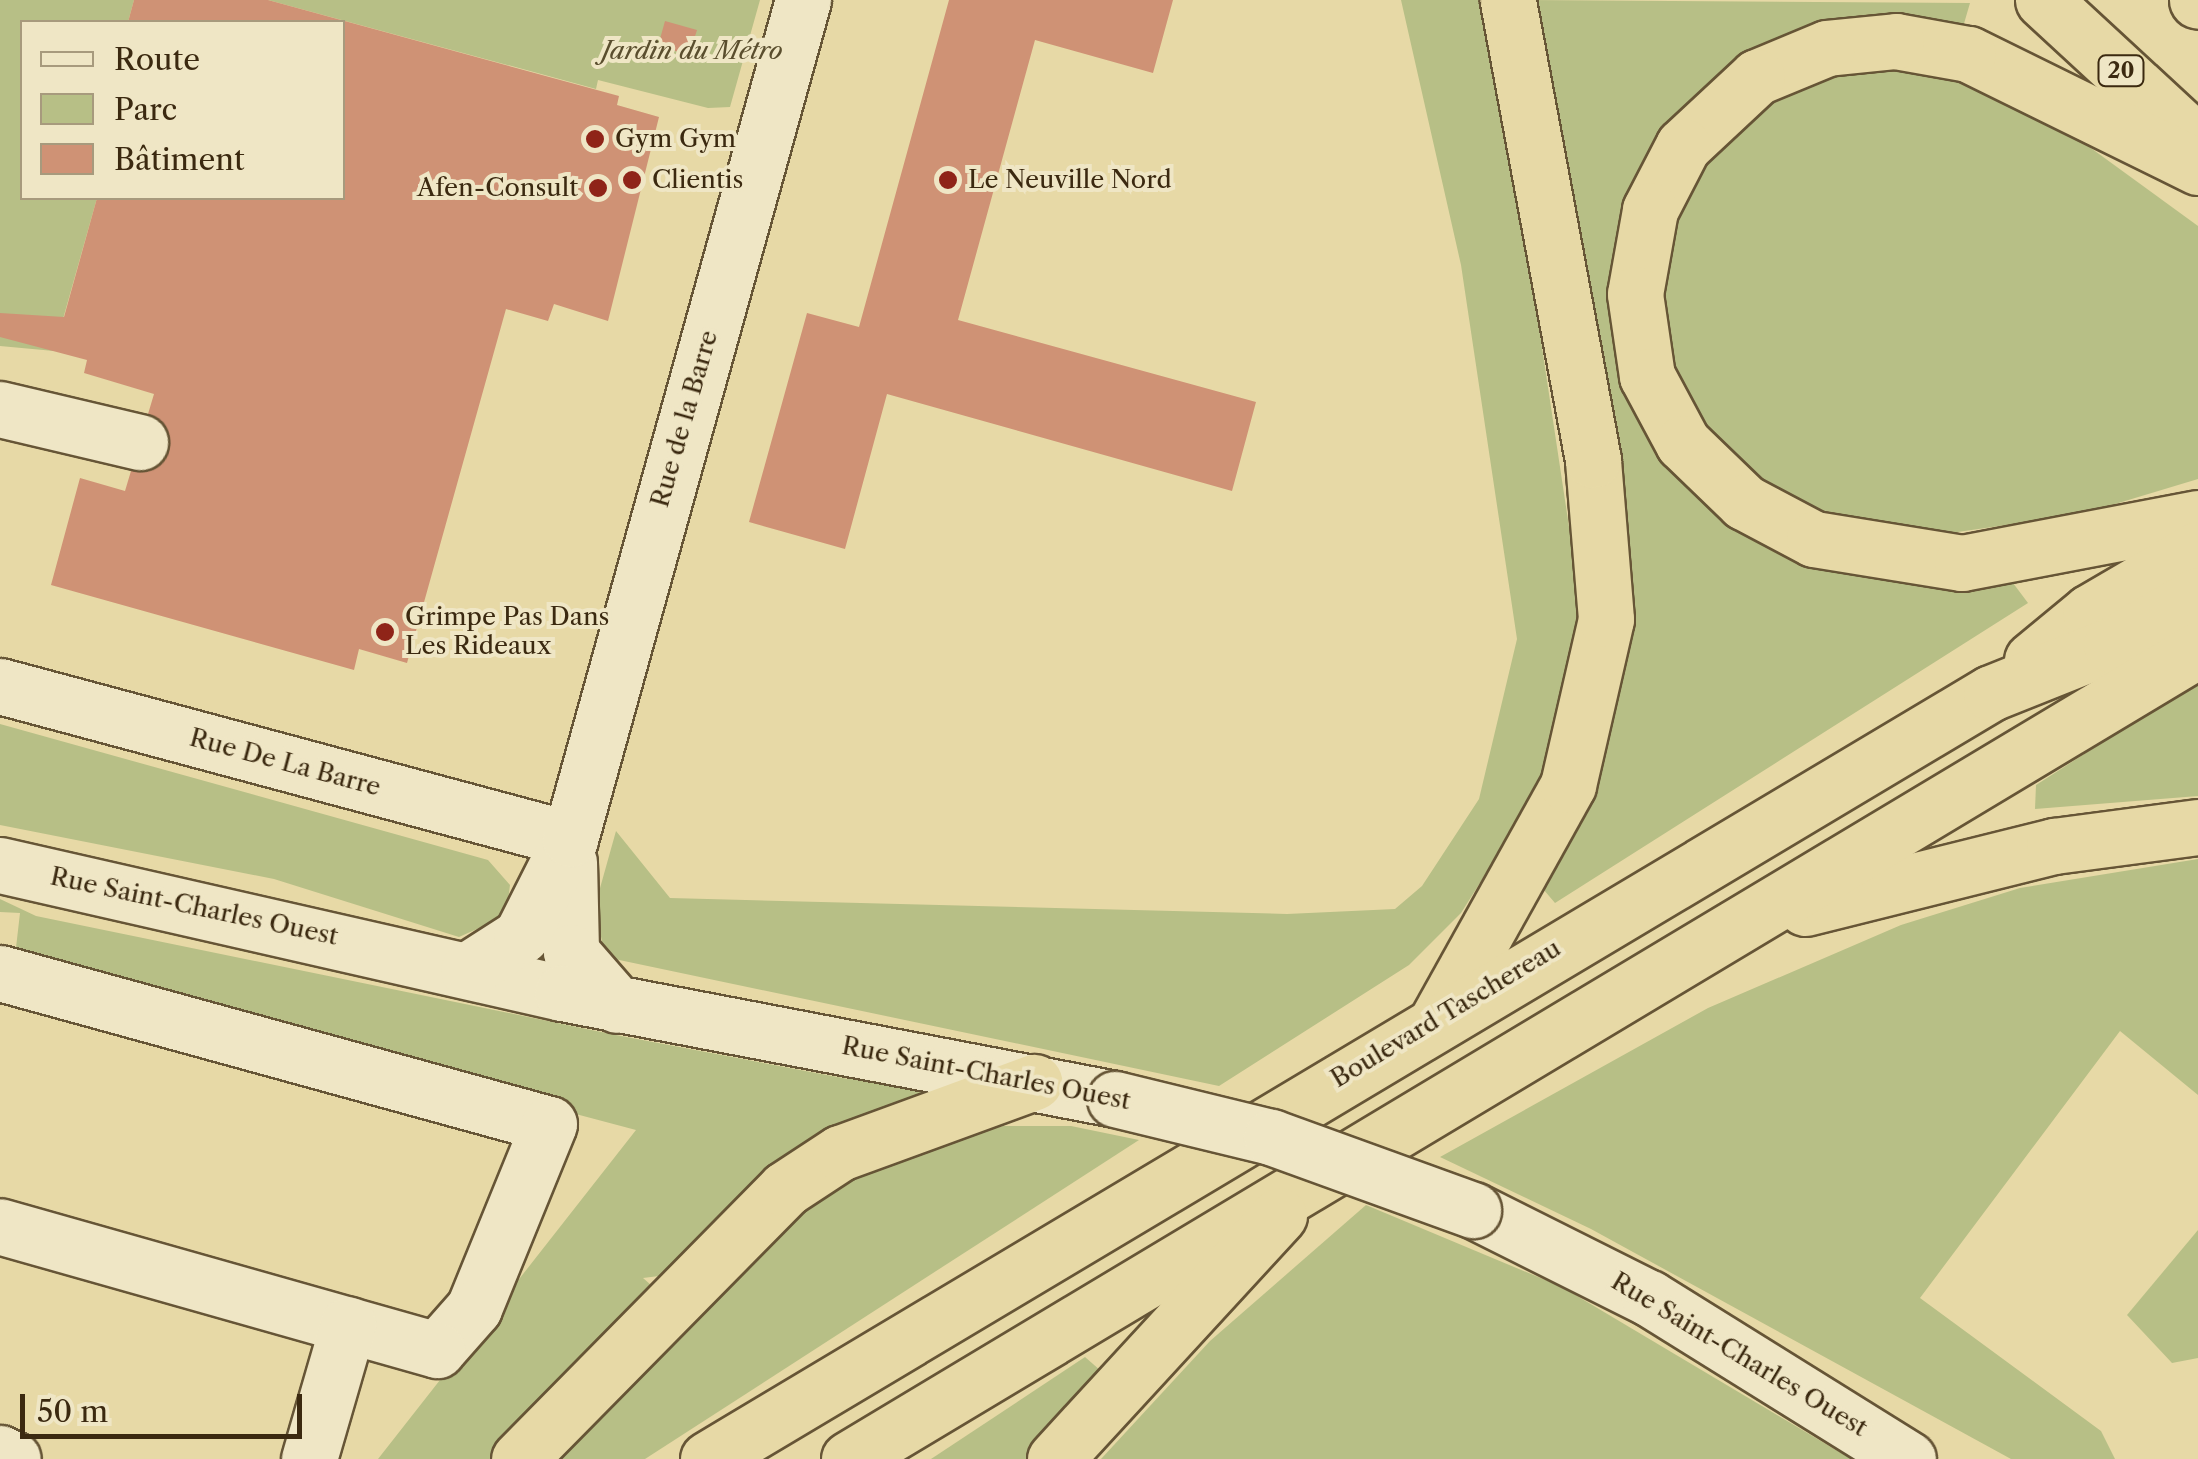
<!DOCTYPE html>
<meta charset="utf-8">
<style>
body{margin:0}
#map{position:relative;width:2198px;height:1459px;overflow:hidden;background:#e7d9a6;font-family:"Libre Caslon Text",serif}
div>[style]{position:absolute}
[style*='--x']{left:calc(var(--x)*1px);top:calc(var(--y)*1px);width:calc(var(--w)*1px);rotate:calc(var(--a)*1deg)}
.green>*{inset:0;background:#b7bf86}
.building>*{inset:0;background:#cf9275}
.roads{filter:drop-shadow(2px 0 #665536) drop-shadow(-2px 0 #665536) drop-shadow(0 2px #665536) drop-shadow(0 -2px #665536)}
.minor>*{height:55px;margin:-27.5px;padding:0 27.5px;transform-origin:27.5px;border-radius:27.5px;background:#efe6c5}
.highway>*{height:55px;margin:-27.5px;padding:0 27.5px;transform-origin:27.5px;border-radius:27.5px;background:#e7d9a6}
.bridges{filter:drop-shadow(2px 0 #665536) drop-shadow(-2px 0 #665536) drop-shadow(0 2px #665536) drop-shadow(0 -2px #665536)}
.minor-bridge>*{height:55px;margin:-27.5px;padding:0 27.5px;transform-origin:27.5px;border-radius:27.5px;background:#efe6c5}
.dots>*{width:28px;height:28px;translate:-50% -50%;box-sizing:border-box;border:5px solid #efe6c5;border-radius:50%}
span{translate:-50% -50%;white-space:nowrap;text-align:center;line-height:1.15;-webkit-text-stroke:8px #efe6c5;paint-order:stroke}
.shield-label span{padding:2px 8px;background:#efe6c5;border:2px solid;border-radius:8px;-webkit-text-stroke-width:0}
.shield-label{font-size:22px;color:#3b2910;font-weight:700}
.park-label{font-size:25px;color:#5a4e2e;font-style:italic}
.poi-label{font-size:25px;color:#3b2910}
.left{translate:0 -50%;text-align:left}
.right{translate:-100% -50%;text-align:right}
.street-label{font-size:25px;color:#3b2910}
.legend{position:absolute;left:20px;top:20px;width:325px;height:180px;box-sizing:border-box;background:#efe6c5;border:2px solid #a79a7d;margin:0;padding:12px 18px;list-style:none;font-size:30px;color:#3b2910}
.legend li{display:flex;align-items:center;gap:20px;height:50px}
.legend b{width:50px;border:2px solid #a79a7d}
.scale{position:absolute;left:20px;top:1394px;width:282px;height:45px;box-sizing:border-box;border:5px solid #3b2910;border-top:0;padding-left:12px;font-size:30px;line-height:35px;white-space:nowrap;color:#3b2910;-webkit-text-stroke:8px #efe6c5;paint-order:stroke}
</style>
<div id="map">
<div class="green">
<div style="clip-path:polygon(0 0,134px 0,128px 22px,22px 22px,22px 198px,97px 198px,54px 351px,0 346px)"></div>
<div style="clip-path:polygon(268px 0,760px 0,730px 107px,708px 108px,598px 80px,596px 89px)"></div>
<div style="clip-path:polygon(1401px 0,1479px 0,1510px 135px,1582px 613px,1542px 784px,1461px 913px,1409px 965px,1219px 1086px,605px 957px,595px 906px,616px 831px,670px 898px,1287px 914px,1395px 909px,1422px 886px,1479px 799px,1517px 639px,1461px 265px)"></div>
<div style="clip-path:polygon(1527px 0,1970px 3px,1963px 27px,1877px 24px,1660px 154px,1658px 436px,1947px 584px,2013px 583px,2028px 603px,1555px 903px,1538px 883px,1603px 744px)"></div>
<div style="clip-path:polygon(1872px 63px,1938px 69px,2051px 119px,2198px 226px,2198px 479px,2082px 514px,1937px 535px,1820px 515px,1749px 476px,1717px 445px,1674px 373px,1664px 334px,1662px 284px,1677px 213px,1712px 150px,1771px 98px)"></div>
<div style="clip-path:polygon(2198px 681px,2198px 796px,2035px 809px,2036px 785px)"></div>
<div style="clip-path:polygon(0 724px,488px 860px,510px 885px,506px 916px,459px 937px,274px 879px,0 825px)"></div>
<div style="clip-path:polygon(2198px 859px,2198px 1095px,2120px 1031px,1920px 1298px,2101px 1431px,2115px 1459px,2011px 1459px,1591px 1229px,1440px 1157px,1708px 1008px,1901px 925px,2020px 888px)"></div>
<div style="clip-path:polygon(0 899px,36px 916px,616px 1035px,848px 1079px,861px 1069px,930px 1084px,929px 1094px,771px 1167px,659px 1276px,643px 1278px,651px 1285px,491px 1459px,378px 1459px,636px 1130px,14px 965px,20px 913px,0 912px)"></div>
<div style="clip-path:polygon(1003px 1126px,1071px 1126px,1139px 1140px,645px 1459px,545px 1459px,758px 1241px,859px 1171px)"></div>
<div style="clip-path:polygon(1366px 1205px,1562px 1287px,1851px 1459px,1101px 1459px,1210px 1341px)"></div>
<div style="clip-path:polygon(2198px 1230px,2198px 1358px,2172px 1363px,2127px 1315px)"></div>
<div style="clip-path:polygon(1085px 1357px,1101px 1371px,1033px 1459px,931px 1459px)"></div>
</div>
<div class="building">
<div style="clip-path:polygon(134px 0,268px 0,619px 96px,617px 105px,659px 117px,608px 321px,554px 304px,548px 321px,506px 309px,407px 663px,359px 649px,354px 670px,51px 585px,80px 478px,125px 491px,154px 394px,84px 373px,87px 360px,0 337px,0 313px,64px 317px,97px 198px,342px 198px,342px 22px,128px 22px)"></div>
<div style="clip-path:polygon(949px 0,1173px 0,1153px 73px,1035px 40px,958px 320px,1256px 402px,1232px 491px,887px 394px,845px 549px,749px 522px,807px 313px,859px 327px)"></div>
<div style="clip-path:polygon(665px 21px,697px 30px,689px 55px,658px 46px)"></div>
</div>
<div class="roads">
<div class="minor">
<div style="--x:0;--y:409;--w:144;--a:13.3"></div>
<div style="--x:0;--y:686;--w:590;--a:15.03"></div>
<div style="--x:569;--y:862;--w:90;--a:88.7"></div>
<div style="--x:571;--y:952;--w:70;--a:49"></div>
<div style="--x:0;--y:865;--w:576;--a:12.83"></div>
<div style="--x:562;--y:993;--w:563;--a:10.85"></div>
<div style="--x:468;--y:970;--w:63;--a:-32.7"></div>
<div style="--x:521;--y:936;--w:109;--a:-63.2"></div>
<div style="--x:570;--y:839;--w:871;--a:-74.48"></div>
<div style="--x:0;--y:973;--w:569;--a:15.38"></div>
<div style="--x:549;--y:1124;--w:199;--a:112.2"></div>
<div style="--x:474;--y:1308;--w:56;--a:131.4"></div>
<div style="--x:437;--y:1350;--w:454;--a:-164.2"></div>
<div style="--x:1473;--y:1210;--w:197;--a:26.6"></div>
<div style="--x:1649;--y:1298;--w:305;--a:31.9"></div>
<div style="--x:0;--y:1453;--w:14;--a:25"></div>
<div style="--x:309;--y:1459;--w:140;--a:-73.8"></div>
</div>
<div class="highway">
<div style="--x:2043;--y:0;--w:211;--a:42.7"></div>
<div style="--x:2197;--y:0;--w:1;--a:45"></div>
<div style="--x:2198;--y:167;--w:256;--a:-153.8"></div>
<div style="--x:1968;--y:54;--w:73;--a:-169.8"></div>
<div style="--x:1896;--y:41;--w:69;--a:174.2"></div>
<div style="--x:1827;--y:48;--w:76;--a:157.5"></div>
<div style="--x:1757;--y:77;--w:101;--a:137"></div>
<div style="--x:1683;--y:146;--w:72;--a:117.3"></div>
<div style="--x:1650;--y:210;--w:85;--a:100.1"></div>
<div style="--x:1635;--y:294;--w:83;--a:81.7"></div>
<div style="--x:1647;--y:376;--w:76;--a:61.8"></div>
<div style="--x:1683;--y:443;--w:85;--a:44"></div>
<div style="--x:1744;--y:502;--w:79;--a:27.9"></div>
<div style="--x:1814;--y:539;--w:150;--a:9.2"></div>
<div style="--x:1962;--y:563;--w:240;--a:-10.8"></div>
<div style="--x:2032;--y:660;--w:75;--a:-39.6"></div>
<div style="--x:2090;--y:612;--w:125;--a:-30.3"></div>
<div style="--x:1805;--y:908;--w:257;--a:-14"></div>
<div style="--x:2054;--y:846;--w:145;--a:-7.5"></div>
<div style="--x:1439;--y:1017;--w:265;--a:-60.9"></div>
<div style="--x:1568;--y:785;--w:170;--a:-77.1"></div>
<div style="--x:1606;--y:619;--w:160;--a:-94.7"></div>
<div style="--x:1593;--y:460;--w:468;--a:-100.5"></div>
<div style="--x:519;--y:1459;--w:379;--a:-45.4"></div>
<div style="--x:785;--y:1189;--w:66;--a:-33.2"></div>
<div style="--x:840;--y:1153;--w:207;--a:-20.1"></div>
<div style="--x:708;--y:1459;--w:1494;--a:-30.84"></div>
<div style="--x:1991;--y:693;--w:129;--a:-21.8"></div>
<div style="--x:2111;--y:645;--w:100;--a:-29.9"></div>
<div style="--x:849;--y:1459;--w:1573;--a:-30.95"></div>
<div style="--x:1055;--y:1459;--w:331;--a:-47.4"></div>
</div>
</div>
<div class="bridges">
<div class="minor-bridge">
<div style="--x:1115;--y:1099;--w:161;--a:13.7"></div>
<div style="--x:1271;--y:1137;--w:215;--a:19.9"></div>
</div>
</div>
<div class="dots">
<div style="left:595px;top:139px;background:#8f2418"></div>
<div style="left:632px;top:180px;background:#8f2418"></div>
<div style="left:948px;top:180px;background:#8f2418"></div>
<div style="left:598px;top:188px;background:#8f2418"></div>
<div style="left:385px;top:632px;background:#8f2418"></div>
</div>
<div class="shield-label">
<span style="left:2121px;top:71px">20</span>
</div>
<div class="park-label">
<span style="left:692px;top:51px">Jardin du Métro</span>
</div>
<div class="poi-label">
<span class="left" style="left:615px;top:139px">Gym Gym</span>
<span class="left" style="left:652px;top:180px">Clientis</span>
<span class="left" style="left:968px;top:180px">Le Neuville Nord</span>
<span class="right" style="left:578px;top:188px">Afen-Consult</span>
<span class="left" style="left:405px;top:632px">Grimpe Pas Dans<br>Les Rideaux</span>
</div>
<div class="street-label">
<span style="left:685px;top:419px;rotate:-74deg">Rue de la Barre</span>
<span style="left:285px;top:763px;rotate:15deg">Rue De La Barre</span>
<span style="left:194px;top:907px;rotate:12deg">Rue Saint-Charles Ouest</span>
<span style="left:1446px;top:1014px;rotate:-31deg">Boulevard Taschereau</span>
<span style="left:986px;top:1074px;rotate:11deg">Rue Saint-Charles Ouest</span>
<span style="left:1739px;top:1355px;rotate:31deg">Rue Saint-Charles Ouest</span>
</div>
<ul class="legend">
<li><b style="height:12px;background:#efe6c5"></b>Route</li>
<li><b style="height:28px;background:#b7bf86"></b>Parc</li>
<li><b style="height:28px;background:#cf9275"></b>Bâtiment</li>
</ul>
<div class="scale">50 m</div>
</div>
